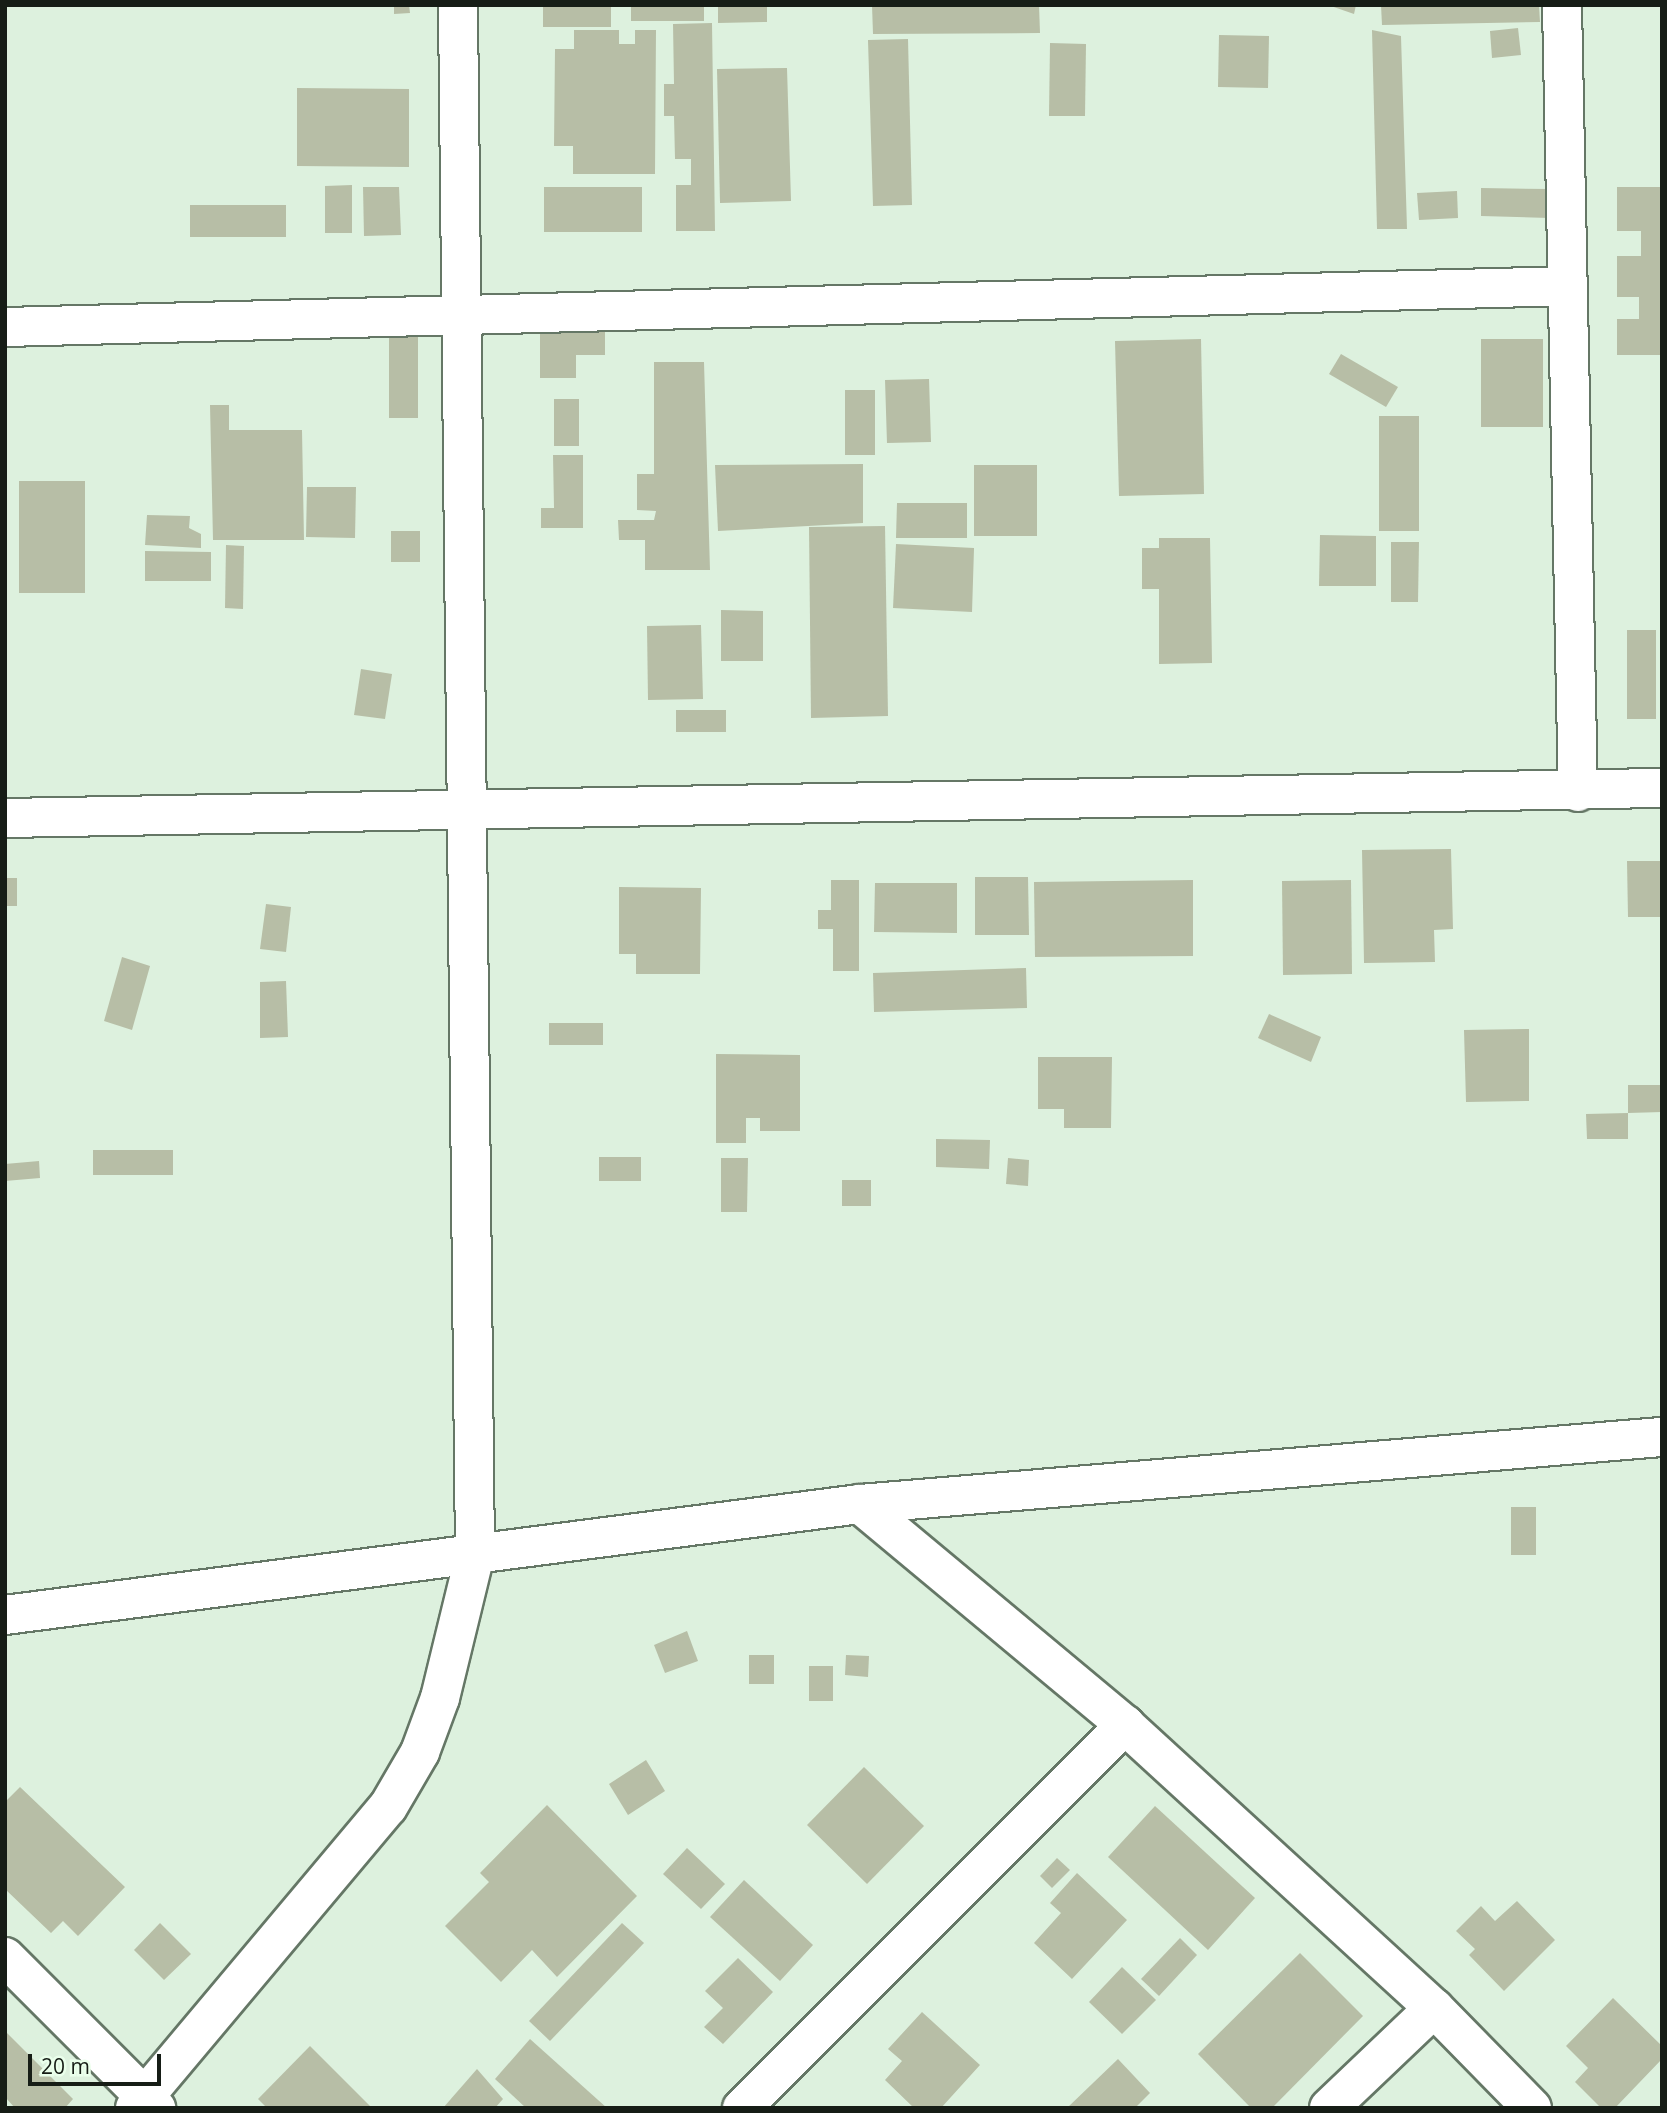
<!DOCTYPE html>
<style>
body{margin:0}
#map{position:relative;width:1667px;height:2113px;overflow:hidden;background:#ddf1de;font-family:"Open Sans",sans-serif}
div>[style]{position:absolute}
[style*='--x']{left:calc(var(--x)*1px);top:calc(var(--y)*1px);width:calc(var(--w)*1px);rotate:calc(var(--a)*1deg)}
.building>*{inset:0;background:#b7bea6}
.roads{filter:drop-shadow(2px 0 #657766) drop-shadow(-2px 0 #657766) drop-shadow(0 2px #657766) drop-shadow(0 -2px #657766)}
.street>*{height:38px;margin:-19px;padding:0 19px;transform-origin:19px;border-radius:19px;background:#fff}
span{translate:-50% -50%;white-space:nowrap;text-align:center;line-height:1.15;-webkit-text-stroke:5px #eaffeb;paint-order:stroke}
.frame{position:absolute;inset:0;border:7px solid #161d16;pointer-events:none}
.scale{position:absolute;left:28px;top:2054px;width:133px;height:32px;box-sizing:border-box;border:4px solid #161d16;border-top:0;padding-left:9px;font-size:21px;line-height:24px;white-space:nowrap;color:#161d16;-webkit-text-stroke:5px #eaffeb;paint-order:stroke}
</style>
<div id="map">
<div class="building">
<div style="clip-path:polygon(394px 5px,409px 5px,410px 13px,394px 14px)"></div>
<div style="clip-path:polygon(543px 5px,611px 5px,611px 27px,543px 27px)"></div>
<div style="clip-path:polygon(631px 5px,704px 5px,704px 21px,631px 21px)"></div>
<div style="clip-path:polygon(718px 5px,767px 5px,767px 22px,718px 23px)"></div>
<div style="clip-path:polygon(872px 5px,1039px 5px,1040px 33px,873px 34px)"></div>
<div style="clip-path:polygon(1328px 5px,1356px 5px,1354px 14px)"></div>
<div style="clip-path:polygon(1381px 5px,1539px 5px,1540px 22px,1382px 25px)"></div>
<div style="clip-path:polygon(712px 23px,715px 231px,676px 231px,676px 185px,691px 185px,691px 159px,675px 159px,674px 116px,664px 116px,664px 84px,674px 84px,673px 24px)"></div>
<div style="clip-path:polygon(1518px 28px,1521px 55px,1492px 58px,1490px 31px)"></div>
<div style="clip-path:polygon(574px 30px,619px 30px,619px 44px,635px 44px,635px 30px,656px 30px,655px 174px,573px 174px,573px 146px,554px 146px,555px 49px,574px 49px)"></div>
<div style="clip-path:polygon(1372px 30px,1401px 36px,1407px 229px,1377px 229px)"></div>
<div style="clip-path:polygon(1219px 35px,1269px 36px,1268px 88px,1218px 87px)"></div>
<div style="clip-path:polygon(908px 39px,912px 205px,873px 206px,868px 40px)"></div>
<div style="clip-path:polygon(1050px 43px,1086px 44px,1085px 116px,1049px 116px)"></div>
<div style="clip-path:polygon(787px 68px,791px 201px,720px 203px,717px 69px)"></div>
<div style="clip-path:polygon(297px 88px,409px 89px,409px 167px,297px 166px)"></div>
<div style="clip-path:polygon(352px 185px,352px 233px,325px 233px,325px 186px)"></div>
<div style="clip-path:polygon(363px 187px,399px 187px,401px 235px,364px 236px)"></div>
<div style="clip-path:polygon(544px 187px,642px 187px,642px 232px,544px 232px)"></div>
<div style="clip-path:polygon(1617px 187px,1662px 187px,1662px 355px,1617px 355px,1617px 319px,1639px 319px,1639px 297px,1617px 297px,1617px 256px,1641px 256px,1641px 231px,1617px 231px)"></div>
<div style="clip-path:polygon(1481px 188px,1549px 189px,1549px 218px,1481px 216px)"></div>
<div style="clip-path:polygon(1457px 191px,1458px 218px,1419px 220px,1417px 193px)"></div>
<div style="clip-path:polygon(190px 205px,286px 205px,286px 237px,190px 237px)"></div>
<div style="clip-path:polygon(540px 325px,605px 325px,605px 355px,576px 355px,576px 378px,540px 378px)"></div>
<div style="clip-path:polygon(389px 334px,418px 335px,418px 418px,389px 418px)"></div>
<div style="clip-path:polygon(1201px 339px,1204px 494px,1119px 496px,1115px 341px)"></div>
<div style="clip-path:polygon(1481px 339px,1543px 339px,1543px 427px,1481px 427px)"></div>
<div style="clip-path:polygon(1341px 354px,1398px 387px,1386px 407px,1329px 374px)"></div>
<div style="clip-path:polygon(654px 362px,704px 362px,710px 570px,645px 570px,645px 540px,619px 540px,618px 520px,654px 520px,656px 511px,637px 510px,637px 474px,654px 474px)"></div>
<div style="clip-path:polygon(929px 379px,931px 442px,887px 443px,885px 380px)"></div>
<div style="clip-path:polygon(845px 390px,875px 390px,875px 455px,845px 455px)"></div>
<div style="clip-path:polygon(554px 399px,579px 399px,579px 446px,554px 446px)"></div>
<div style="clip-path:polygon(210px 405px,229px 405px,229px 430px,302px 430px,304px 540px,213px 540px)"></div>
<div style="clip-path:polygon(1379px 416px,1419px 416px,1419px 531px,1379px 531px)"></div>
<div style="clip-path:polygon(553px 455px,583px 455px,583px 528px,541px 528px,541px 508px,554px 508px)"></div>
<div style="clip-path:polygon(863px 464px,863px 523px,718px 531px,715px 465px)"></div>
<div style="clip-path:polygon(974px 465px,1037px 465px,1037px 536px,974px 536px)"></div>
<div style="clip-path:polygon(19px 481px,85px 481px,85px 593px,19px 593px)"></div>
<div style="clip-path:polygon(307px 487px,356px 487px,355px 538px,306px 537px)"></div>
<div style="clip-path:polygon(897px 503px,967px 503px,967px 538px,896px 538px)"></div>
<div style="clip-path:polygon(147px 515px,190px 516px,189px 528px,201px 534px,201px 548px,145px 545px)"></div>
<div style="clip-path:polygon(885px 526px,888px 716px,811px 718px,809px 527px)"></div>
<div style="clip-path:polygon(391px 531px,420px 531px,420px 562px,391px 562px)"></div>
<div style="clip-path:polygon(1320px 535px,1376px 536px,1376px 586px,1319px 586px)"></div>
<div style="clip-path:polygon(1159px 538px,1210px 538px,1212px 663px,1159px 664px,1159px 589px,1142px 589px,1142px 548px,1159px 548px)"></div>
<div style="clip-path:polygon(1391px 542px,1419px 542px,1418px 602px,1391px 602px)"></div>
<div style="clip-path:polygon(896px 544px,974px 548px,972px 612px,893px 608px)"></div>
<div style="clip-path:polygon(226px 545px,244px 546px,243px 609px,225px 608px)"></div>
<div style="clip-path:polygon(145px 551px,211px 552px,211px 581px,145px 581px)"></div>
<div style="clip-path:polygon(721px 610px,763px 611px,763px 661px,721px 661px)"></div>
<div style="clip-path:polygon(701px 625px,703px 699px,648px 700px,647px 626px)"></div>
<div style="clip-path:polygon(1627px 630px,1656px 630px,1656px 719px,1627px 719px)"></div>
<div style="clip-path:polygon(361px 669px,392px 674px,385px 719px,354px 715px)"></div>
<div style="clip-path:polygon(676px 710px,726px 710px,726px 732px,676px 732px)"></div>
<div style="clip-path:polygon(1451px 849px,1453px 929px,1434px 930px,1435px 962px,1364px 963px,1362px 850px)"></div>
<div style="clip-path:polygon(1627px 861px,1662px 861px,1662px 917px,1628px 917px)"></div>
<div style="clip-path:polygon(975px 877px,1028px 877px,1029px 935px,975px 935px)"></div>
<div style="clip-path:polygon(5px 878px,17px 878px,17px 906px,5px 906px)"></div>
<div style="clip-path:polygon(831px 880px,859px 880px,859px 971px,833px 971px,833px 929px,818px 929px,818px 910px,831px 910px)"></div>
<div style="clip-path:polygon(1193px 880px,1193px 956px,1035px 957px,1034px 882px)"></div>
<div style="clip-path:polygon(1351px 880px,1352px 974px,1283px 975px,1282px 881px)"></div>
<div style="clip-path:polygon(875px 883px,957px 883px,957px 933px,874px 932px)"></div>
<div style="clip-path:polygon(619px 887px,701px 888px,700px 974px,636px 974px,636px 954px,619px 954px)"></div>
<div style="clip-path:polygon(266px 904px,291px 907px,286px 952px,260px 949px)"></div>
<div style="clip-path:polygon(122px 957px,150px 966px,132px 1030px,104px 1021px)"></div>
<div style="clip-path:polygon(1026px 968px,1027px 1008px,874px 1012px,873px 973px)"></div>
<div style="clip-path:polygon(286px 981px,288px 1037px,260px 1038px,260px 982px)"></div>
<div style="clip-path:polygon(1269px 1014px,1321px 1037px,1311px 1062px,1258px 1038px)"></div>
<div style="clip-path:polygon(549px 1023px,603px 1023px,603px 1045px,549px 1045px)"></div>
<div style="clip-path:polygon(1529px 1029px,1529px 1101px,1466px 1102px,1464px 1030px)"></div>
<div style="clip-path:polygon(716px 1054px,800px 1055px,800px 1131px,760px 1131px,760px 1118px,746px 1118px,746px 1143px,716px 1143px)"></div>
<div style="clip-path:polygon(1038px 1057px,1112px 1057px,1111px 1128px,1064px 1128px,1064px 1109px,1038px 1109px)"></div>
<div style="clip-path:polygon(1628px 1085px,1662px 1085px,1662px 1112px,1628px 1113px)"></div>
<div style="clip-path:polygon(1628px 1113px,1628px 1139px,1587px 1139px,1586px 1114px)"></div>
<div style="clip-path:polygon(936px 1139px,990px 1140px,989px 1169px,936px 1167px)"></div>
<div style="clip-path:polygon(93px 1150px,173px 1150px,173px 1175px,93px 1175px)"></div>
<div style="clip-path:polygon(599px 1157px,641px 1157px,641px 1181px,599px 1181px)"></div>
<div style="clip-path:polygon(721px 1158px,748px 1158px,747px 1212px,721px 1212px)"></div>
<div style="clip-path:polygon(1008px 1158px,1029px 1160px,1028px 1186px,1006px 1184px)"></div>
<div style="clip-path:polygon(39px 1161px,40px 1178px,5px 1181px,5px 1164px)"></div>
<div style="clip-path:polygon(842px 1180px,871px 1180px,871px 1206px,842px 1206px)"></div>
<div style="clip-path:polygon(1511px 1507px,1536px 1507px,1536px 1555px,1511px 1555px)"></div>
<div style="clip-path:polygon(687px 1631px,698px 1661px,665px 1673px,654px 1645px)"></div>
<div style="clip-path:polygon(749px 1655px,774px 1655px,774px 1684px,749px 1684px)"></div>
<div style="clip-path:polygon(846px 1655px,869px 1656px,868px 1677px,845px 1675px)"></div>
<div style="clip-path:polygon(809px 1666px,833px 1666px,833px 1701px,809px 1701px)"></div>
<div style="clip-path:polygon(646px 1760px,665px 1791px,628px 1815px,609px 1784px)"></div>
<div style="clip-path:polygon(864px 1767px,924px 1826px,867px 1884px,807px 1825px)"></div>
<div style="clip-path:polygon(20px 1787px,125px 1887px,78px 1936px,63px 1921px,51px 1933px,5px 1889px,5px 1802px)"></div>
<div style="clip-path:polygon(547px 1805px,637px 1896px,557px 1977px,532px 1950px,501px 1982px,445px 1926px,489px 1882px,480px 1873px)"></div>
<div style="clip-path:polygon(1155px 1806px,1255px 1898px,1208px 1950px,1108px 1857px)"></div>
<div style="clip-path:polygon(687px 1848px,725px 1884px,701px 1909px,663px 1874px)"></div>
<div style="clip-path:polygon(1057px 1858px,1070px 1870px,1052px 1888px,1040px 1876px)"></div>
<div style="clip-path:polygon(1077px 1873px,1127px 1920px,1072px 1979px,1034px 1943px,1061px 1913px,1050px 1903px)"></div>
<div style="clip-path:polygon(744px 1880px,813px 1945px,780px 1981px,710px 1917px)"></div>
<div style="clip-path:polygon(1517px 1901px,1555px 1940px,1504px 1991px,1469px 1955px,1475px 1949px,1456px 1931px,1481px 1906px,1495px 1921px)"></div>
<div style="clip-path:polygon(160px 1923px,191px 1954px,164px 1980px,134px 1950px)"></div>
<div style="clip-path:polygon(622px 1923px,644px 1943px,550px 2041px,529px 2021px)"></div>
<div style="clip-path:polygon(1180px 1938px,1197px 1955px,1159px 1996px,1141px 1979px)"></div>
<div style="clip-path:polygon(1300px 1953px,1363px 2016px,1272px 2108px,1251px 2108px,1198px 2054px)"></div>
<div style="clip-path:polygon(738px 1958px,773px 1992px,723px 2044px,704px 2027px,723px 2008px,705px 1991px)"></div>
<div style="clip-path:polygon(1122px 1967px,1156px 2000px,1122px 2034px,1089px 2002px)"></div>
<div style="clip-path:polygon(1613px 1998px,1662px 2046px,1662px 2059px,1615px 2108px,1601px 2108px,1575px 2082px,1588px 2068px,1566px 2046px)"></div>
<div style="clip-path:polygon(922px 2012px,980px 2065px,941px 2108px,914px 2108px,885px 2080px,902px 2061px,888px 2049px)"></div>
<div style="clip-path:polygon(5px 2031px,73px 2099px,65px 2108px,15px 2108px,5px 2097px)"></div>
<div style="clip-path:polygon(530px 2039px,607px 2108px,526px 2108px,495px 2079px)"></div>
<div style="clip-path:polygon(310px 2046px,372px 2108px,267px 2108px,258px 2099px)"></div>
<div style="clip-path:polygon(1118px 2059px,1150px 2093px,1135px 2108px,1067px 2108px)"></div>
<div style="clip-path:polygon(477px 2069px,503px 2099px,495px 2108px,443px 2108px)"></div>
</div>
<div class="roads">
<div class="street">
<div style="--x:1562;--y:5;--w:787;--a:88.84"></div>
<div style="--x:5;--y:327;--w:1562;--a:-1.5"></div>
<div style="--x:5;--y:818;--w:1657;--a:-1.04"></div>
<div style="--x:860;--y:1504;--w:345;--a:39.8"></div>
<div style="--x:1125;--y:1725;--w:419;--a:42.5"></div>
<div style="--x:1434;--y:2008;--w:140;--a:45.6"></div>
<div style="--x:5;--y:1615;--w:862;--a:-7.4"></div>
<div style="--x:860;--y:1504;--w:805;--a:-4.78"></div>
<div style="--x:5;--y:1957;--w:214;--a:45"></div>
<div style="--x:135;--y:2108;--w:393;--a:-50"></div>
<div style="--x:388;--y:1807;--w:64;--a:-59.8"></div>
<div style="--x:420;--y:1752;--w:58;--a:-69.7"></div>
<div style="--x:440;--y:1698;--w:148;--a:-76.3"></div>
<div style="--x:475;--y:1554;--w:1549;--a:-90.63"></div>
<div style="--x:742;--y:2108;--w:542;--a:-45"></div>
<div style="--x:1329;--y:2108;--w:145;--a:-43.6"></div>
</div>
</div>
<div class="frame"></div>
<div class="scale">20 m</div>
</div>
